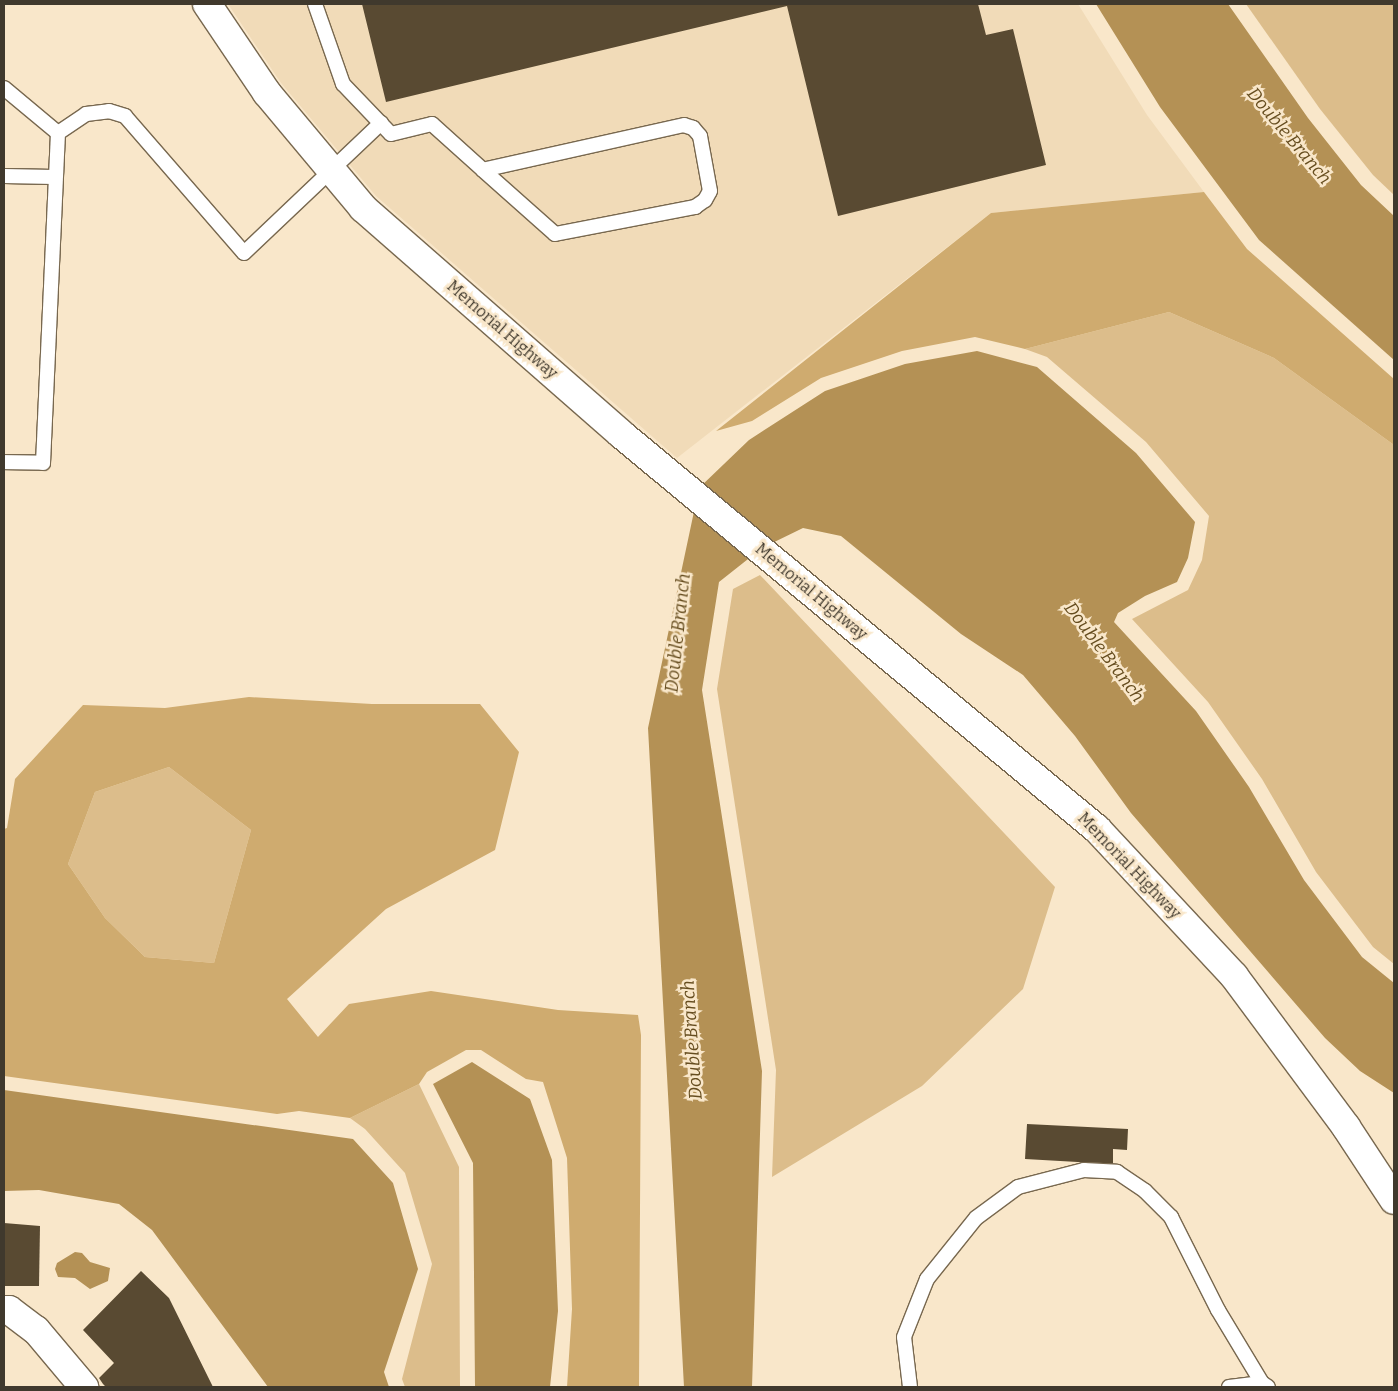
<!DOCTYPE html>
<style>
body{margin:0}
#map{position:relative;width:1398px;height:1391px;overflow:hidden;background:#f9e7ca;font-family:Bitter,serif}
div>[style]{position:absolute}
[style*='--x']{left:calc(var(--x)*1px);top:calc(var(--y)*1px);width:calc(var(--w)*1px);rotate:calc(var(--a)*1deg)}
.built>*{inset:0;background:#f1dbb8}
.green>*{inset:0;background:#dcbd8b}
.forest>*{inset:0;background:#cfab6f}
.water>*{inset:0;background:#b49155}
.building>*{inset:0;background:#594a32}
.roads{filter:drop-shadow(1px 0 #78684f) drop-shadow(-1px 0 #78684f) drop-shadow(0 1px #78684f) drop-shadow(0 -1px #78684f)}
.service>*{height:14px;margin:-7px;padding:0 7px;transform-origin:7px;border-radius:7px;background:#fff}
.minor>*{height:28px;margin:-14px;padding:0 14px;transform-origin:14px;border-radius:14px;background:#fff}
.tertiary>*{height:28px;margin:-14px;padding:0 14px;transform-origin:14px;border-radius:14px;background:#fff}
span{translate:-50% -50%;white-space:nowrap;text-align:center;line-height:1.15;-webkit-text-stroke:5px #f9e7ca;paint-order:stroke}
.street-label{font-size:16px;color:#40392d}
.water-label{font-size:18px;color:#664d1f;font-style:italic}
.frame{position:absolute;inset:0;border:5px solid #40392d;pointer-events:none}
</style>
<div id="map">
<div class="built">
<div style="clip-path:polygon(228px 4px,1078px 4px,1147px 115px,1204px 192px,991px 213px,677px 458px,376px 196px,281px 83px)"></div>
</div>
<div class="green">
<div style="clip-path:polygon(1246px 4px,1394px 4px,1394px 195px,1373px 175px,1320px 109px)"></div>
<div style="clip-path:polygon(1169px 312px,1274px 358px,1394px 445px,1394px 964px,1373px 947px,1316px 872px,1262px 779px,1208px 702px,1132px 619px,1188px 590px,1202px 560px,1209px 516px,1146px 442px,1047px 357px,1025px 349px)"></div>
<div style="clip-path:polygon(760px 575px,1055px 887px,1023px 989px,922px 1086px,772px 1177px,776px 1070px,717px 689px,733px 589px)"></div>
<div style="clip-path:polygon(169px 767px,251px 830px,214px 963px,145px 957px,105px 918px,68px 864px,95px 792px)"></div>
<div style="clip-path:polygon(419px 1084px,459px 1167px,460px 1387px,405px 1387px,402px 1379px,432px 1264px,405px 1173px,365px 1129px,350px 1118px)"></div>
</div>
<div class="forest">
<div style="clip-path:polygon(1204px 192px,1247px 249px,1394px 379px,1394px 445px,1274px 358px,1169px 312px,1025px 349px,975px 337px,902px 351px,821px 378px,752px 421px,716px 431px,991px 213px)"></div>
<div style="clip-path:polygon(evenodd,249px 697px,372px 704px,480px 704px,519px 752px,495px 850px,386px 909px,287px 999px,318px 1037px,349px 1004px,431px 991px,558px 1010px,638px 1015px,641px 1035px,639px 1387px,567px 1387px,572px 1309px,567px 1158px,543px 1082px,526px 1079px,481px 1050px,466px 1050px,427px 1072px,419px 1084px,350px 1118px,299px 1111px,277px 1114px,4px 1076px,4px 829px,7px 828px,15px 779px,83px 705px,165px 708px,249px 697px,169px 767px,251px 830px,214px 963px,145px 957px,105px 918px,68px 864px,95px 792px,169px 767px)"></div>
</div>
<div class="water">
<div style="clip-path:polygon(1096px 4px,1228px 4px,1308px 118px,1361px 185px,1394px 216px,1394px 360px,1259px 240px,1160px 107px)"></div>
<div style="clip-path:polygon(977px 351px,1037px 367px,1136px 453px,1195px 522px,1188px 558px,1177px 582px,1145px 596px,1118px 613px,1114px 622px,1196px 711px,1249px 787px,1304px 880px,1362px 957px,1394px 983px,1394px 1093px,1360px 1071px,1325px 1038px,1131px 813px,1075px 736px,1023px 675px,961px 634px,841px 536px,803px 528px,762px 548px,719px 582px,702px 690px,762px 1071px,752px 1387px,684px 1387px,648px 728px,699px 488px,749px 440px,825px 391px,905px 364px)"></div>
<div style="clip-path:polygon(472px 1062px,530px 1099px,552px 1160px,558px 1311px,550px 1387px,475px 1387px,473px 1163px,433px 1084px)"></div>
<div style="clip-path:polygon(4px 1090px,353px 1139px,393px 1183px,418px 1269px,384px 1372px,389px 1387px,268px 1387px,152px 1230px,119px 1204px,39px 1190px,4px 1191px)"></div>
<div style="clip-path:polygon(75px 1252px,82px 1253px,90px 1262px,110px 1268px,108px 1281px,90px 1289px,75px 1278px,58px 1277px,55px 1269px,57px 1263px)"></div>
</div>
<div class="building">
<div style="clip-path:polygon(362px 4px,978px 4px,986px 35px,1013px 29px,1046px 165px,838px 216px,787px 6px,386px 102px)"></div>
<div style="clip-path:polygon(1027px 1124px,1128px 1129px,1127px 1150px,1113px 1149px,1113px 1164px,1025px 1159px)"></div>
<div style="clip-path:polygon(4px 1223px,40px 1226px,39px 1286px,4px 1286px)"></div>
<div style="clip-path:polygon(141px 1271px,169px 1298px,213px 1387px,106px 1387px,103px 1384px,99px 1378px,114px 1363px,83px 1330px)"></div>
</div>
<div class="roads">
<div class="service">
<div style="--x:315;--y:4;--w:85;--a:70.7"></div>
<div style="--x:343;--y:84;--w:69;--a:46.2"></div>
<div style="--x:391;--y:134;--w:42;--a:-13.7"></div>
<div style="--x:432;--y:124;--w:69;--a:42"></div>
<div style="--x:483;--y:170;--w:96;--a:41.6"></div>
<div style="--x:555;--y:234;--w:143;--a:-10.9"></div>
<div style="--x:695;--y:207;--w:12;--a:-35"></div>
<div style="--x:705;--y:200;--w:10;--a:-61"></div>
<div style="--x:710;--y:191;--w:56;--a:-100.3"></div>
<div style="--x:700;--y:136;--w:11;--a:-131"></div>
<div style="--x:693;--y:128;--w:9;--a:-162"></div>
<div style="--x:684;--y:125;--w:206;--a:167.4"></div>
<div style="--x:4;--y:88;--w:70;--a:39.8"></div>
<div style="--x:58;--y:133;--w:34;--a:-34"></div>
<div style="--x:86;--y:114;--w:23;--a:-7"></div>
<div style="--x:109;--y:111;--w:17;--a:17"></div>
<div style="--x:125;--y:116;--w:181;--a:49"></div>
<div style="--x:244;--y:253;--w:189;--a:-43.5"></div>
<div style="--x:4;--y:176;--w:50;--a:1.1"></div>
<div style="--x:4;--y:462;--w:39;--a:1"></div>
<div style="--x:43;--y:463;--w:330;--a:-87.4"></div>
<div style="--x:910;--y:1387;--w:50;--a:-96.8"></div>
<div style="--x:904;--y:1337;--w:62;--a:-68.4"></div>
<div style="--x:927;--y:1279;--w:78;--a:-51.2"></div>
<div style="--x:976;--y:1218;--w:52;--a:-36.4"></div>
<div style="--x:1018;--y:1187;--w:68;--a:-14.4"></div>
<div style="--x:1084;--y:1170;--w:33;--a:3"></div>
<div style="--x:1117;--y:1172;--w:34;--a:34"></div>
<div style="--x:1145;--y:1191;--w:37;--a:45"></div>
<div style="--x:1171;--y:1217;--w:104;--a:63.2"></div>
<div style="--x:1218;--y:1310;--w:85;--a:58.9"></div>
<div style="--x:1229;--y:1387;--w:33;--a:-7"></div>
<div style="--x:1262;--y:1383;--w:7;--a:34"></div>
</div>
<div class="minor">
<div style="--x:4;--y:1310;--w:5;--a:0"></div>
<div style="--x:9;--y:1310;--w:34;--a:37"></div>
<div style="--x:36;--y:1330;--w:75;--a:49.9"></div>
</div>
<div class="tertiary">
<div style="--x:207;--y:4;--w:107;--a:56"></div>
<div style="--x:267;--y:93;--w:150;--a:50.1"></div>
<div style="--x:363;--y:208;--w:343;--a:41.2"></div>
<div style="--x:621;--y:434;--w:619;--a:39.69"></div>
<div style="--x:1097;--y:829;--w:201;--a:47"></div>
<div style="--x:1234;--y:976;--w:188;--a:53.4"></div>
<div style="--x:1346;--y:1127;--w:87;--a:56.7"></div>
</div>
</div>
<div class="street-label">
<span style="left:502px;top:330px;rotate:41deg">Memorial Highway</span>
<span style="left:811px;top:592px;rotate:40deg">Memorial Highway</span>
<span style="left:1129px;top:866px;rotate:46deg">Memorial Highway</span>
</div>
<div class="water-label">
<span style="left:1289px;top:136px;rotate:50deg">Double Branch</span>
<span style="left:678px;top:633px;rotate:-84deg">Double Branch</span>
<span style="left:1104px;top:652px;rotate:53deg">Double Branch</span>
<span style="left:692px;top:1040px;rotate:-94deg">Double Branch</span>
</div>
<div class="frame"></div>
</div>
